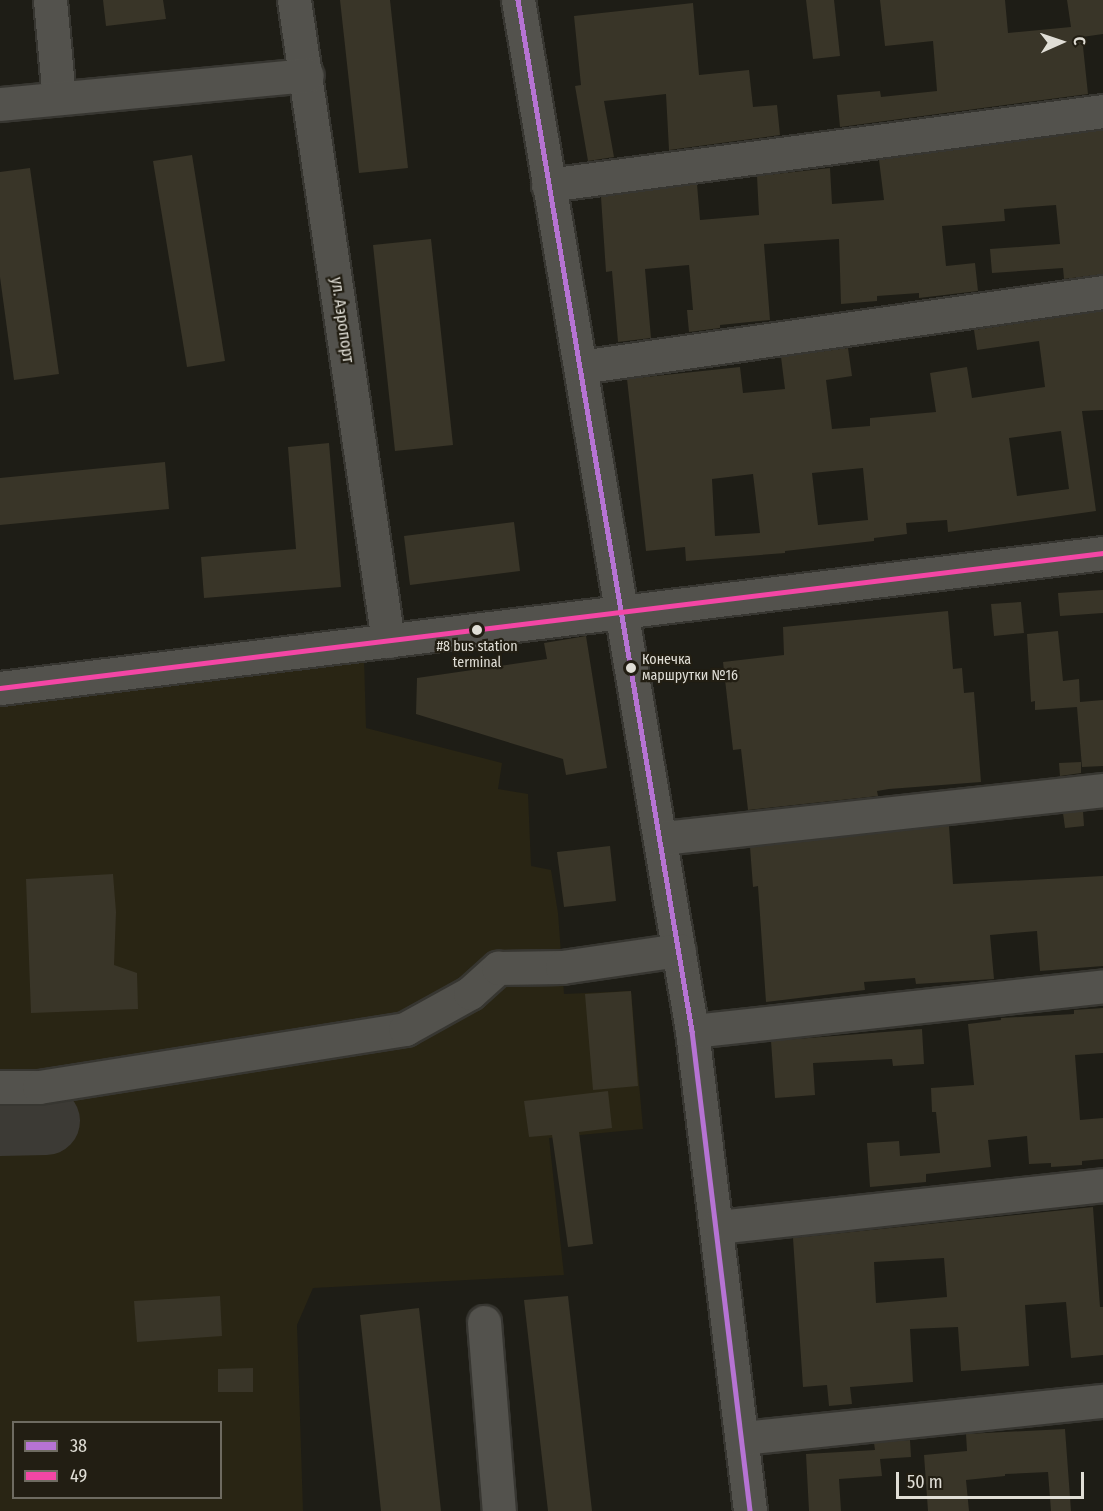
<!DOCTYPE html>
<meta charset="utf-8">
<style>
body{margin:0}
#map{position:relative;width:1103px;height:1511px;overflow:hidden;background:#1e1d16;font-family:"Fira Sans Condensed",sans-serif}
div>[style]{position:absolute}
[style*='--x']{left:calc(var(--x)*1px);top:calc(var(--y)*1px);width:calc(var(--w)*1px);rotate:calc(var(--a)*1deg)}
.built>*{inset:0;background:#292514}
.taxiway>*{height:68px;margin:-34px;padding:0 34px;transform-origin:34px;border-radius:34px;background:#3c3a35}
.building>*{inset:0;background:#393528}
.roads{filter:drop-shadow(2px 0 #373631) drop-shadow(-2px 0 #373631) drop-shadow(0 2px #373631) drop-shadow(0 -2px #373631)}
.minor>*{height:33px;margin:-16.5px;padding:0 16.5px;transform-origin:16.5px;border-radius:16.5px;background:#53524d}
.bus-1>*{height:4.5px;margin:-2.25px;padding:0 2.25px;transform-origin:2.25px;border-radius:2.25px;background:#b673d3}
.bus-2>*{height:4.5px;margin:-2.25px;padding:0 2.25px;transform-origin:2.25px;border-radius:2.25px;background:#f346a5}
.dots>*{width:16px;height:16px;translate:-50% -50%;box-sizing:border-box;border:3px solid #221e13;border-radius:50%}
span{translate:-50% -50%;white-space:nowrap;text-align:center;line-height:1.15;-webkit-text-stroke:4.5px #221e13;paint-order:stroke}
.bus-label{font-size:14px;color:#e0ded6}
.left{translate:0 -50%;text-align:left}
.street-label{font-size:16px;color:#e0ded6}
.legend{position:absolute;left:12px;top:1421px;width:210px;height:78px;box-sizing:border-box;background:#221e13;border:2px solid #6e6b61;margin:0;padding:8px 10px;list-style:none;font-size:18px;color:#e0ded6}
.legend li{display:flex;align-items:center;gap:12px;height:30px}
.legend b{width:30px;border:2px solid #6e6b61}
.north{position:absolute;left:1031px;top:12px;width:60px;height:60px;-webkit-text-stroke:4px #221e13;paint-order:stroke;rotate:87deg;font-size:16px;font-weight:700;line-height:24px;text-align:center;color:#e0ded6}
.north::after{content:'';display:block;margin:auto;width:21px;height:27px;background:#e0ded6;clip-path:polygon(50% 0,100% 100%,50% 72%,0 100%)}
.scale{position:absolute;left:896px;top:1472px;width:188px;height:27px;box-sizing:border-box;border:3px solid #e0ded6;border-top:0;padding-left:8px;font-size:18px;line-height:21px;white-space:nowrap;color:#e0ded6;-webkit-text-stroke:4px #221e13;paint-order:stroke}
</style>
<div id="map">
<div class="built">
<div style="clip-path:polygon(evenodd,364px 657px,366px 728px,502px 763px,498px 789px,528px 794px,531px 866px,551px 870px,558px 913px,564px 994px,631px 991px,643px 1129px,549px 1138px,564px 1275px,313px 1288px,297px 1325px,303px 1511px,0 1511px,0 699px,364px 657px,14px 1422px,220px 1422px,220px 1498px,14px 1498px,14px 1422px)"></div>
</div>
<div class="taxiway">
<div style="--x:0;--y:1122;--w:46;--a:-1.2"></div>
</div>
<div class="building">
<div style="clip-path:polygon(103px 0,163px 0,166px 19px,106px 26px)"></div>
<div style="clip-path:polygon(340px 0,390px 0,408px 168px,359px 173px)"></div>
<div style="clip-path:polygon(806px 0,834px 0,840px 56px,813px 59px)"></div>
<div style="clip-path:polygon(880px 0,1005px 0,1008px 33px,1071px 27px,1067px 0,1103px 0,1103px 34px,1082px 37px,1088px 94px,840px 127px,837px 95px,880px 91px,881px 97px,937px 91px,933px 41px,885px 46px)"></div>
<div style="clip-path:polygon(693px 3px,699px 75px,749px 70px,753px 107px,777px 105px,780px 135px,669px 150px,666px 94px,604px 101px,614px 157px,588px 161px,575px 86px,581px 85px,574px 16px)"></div>
<div style="clip-path:polygon(1103px 130px,1103px 274px,1064px 279px,1063px 268px,992px 273px,990px 249px,1060px 244px,1056px 205px,1004px 209px,1005px 221px,942px 226px,946px 266px,975px 263px,978px 291px,919px 298px,919px 293px,877px 296px,877px 301px,841px 304px,839px 239px,764px 244px,770px 320px,720px 325px,720px 328px,689px 332px,687px 310px,693px 310px,689px 265px,645px 269px,651px 338px,618px 342px,612px 271px,606px 272px,601px 197px,697px 184px,700px 220px,759px 215px,757px 176px,830px 168px,832px 204px,884px 200px,879px 160px)"></div>
<div style="clip-path:polygon(192px 155px,225px 361px,187px 367px,153px 161px)"></div>
<div style="clip-path:polygon(30px 168px,59px 374px,14px 380px,0 277px,0 172px)"></div>
<div style="clip-path:polygon(431px 239px,453px 445px,395px 451px,373px 245px)"></div>
<div style="clip-path:polygon(evenodd,1103px 311px,1103px 410px,1082px 411px,1096px 511px,948px 532px,947px 520px,906px 523px,907px 534px,874px 538px,874px 541px,785px 551px,785px 553px,686px 561px,685px 547px,646px 551px,627px 379px,740px 367px,743px 393px,785px 389px,781px 357px,848px 348px,852px 376px,826px 380px,832px 429px,870px 426px,870px 418px,936px 412px,930px 373px,967px 367px,972px 398px,1045px 387px,1039px 341px,977px 350px,974px 330px,1103px 311px,1061px 431px,1069px 489px,1017px 496px,1009px 438px,1061px 431px,1103px 311px,863px 468px,868px 520px,818px 525px,812px 473px,863px 468px,1103px 311px,753px 474px,760px 533px,715px 536px,712px 479px,753px 474px)"></div>
<div style="clip-path:polygon(329px 443px,341px 587px,204px 598px,201px 557px,296px 549px,288px 447px)"></div>
<div style="clip-path:polygon(165px 462px,169px 509px,0 525px,0 478px)"></div>
<div style="clip-path:polygon(514px 522px,520px 571px,410px 585px,404px 536px)"></div>
<div style="clip-path:polygon(1103px 590px,1103px 613px,1060px 616px,1058px 593px)"></div>
<div style="clip-path:polygon(1021px 602px,1024px 633px,994px 636px,991px 604px)"></div>
<div style="clip-path:polygon(948px 611px,953px 669px,962px 668px,964px 693px,974px 692px,981px 782px,889px 789px,877px 791px,878px 796px,748px 810px,741px 749px,733px 750px,723px 662px,784px 655px,783px 627px)"></div>
<div style="clip-path:polygon(1058px 631px,1063px 681px,1079px 679px,1080px 702px,1103px 700px,1103px 766px,1082px 767px,1077px 707px,1035px 710px,1035px 701px,1031px 702px,1027px 634px)"></div>
<div style="clip-path:polygon(586px 636px,607px 768px,566px 775px,563px 759px,416px 714px,417px 678px,547px 659px,544px 643px)"></div>
<div style="clip-path:polygon(1081px 762px,1081px 773px,1060px 776px,1059px 763px)"></div>
<div style="clip-path:polygon(1083px 811px,1084px 826px,1065px 828px,1063px 813px)"></div>
<div style="clip-path:polygon(949px 826px,953px 884px,1103px 876px,1103px 966px,1040px 971px,1037px 931px,990px 935px,994px 979px,916px 984px,915px 978px,864px 982px,865px 990px,766px 1002px,758px 886px,753px 887px,750px 847px)"></div>
<div style="clip-path:polygon(610px 846px,616px 901px,564px 907px,557px 852px)"></div>
<div style="clip-path:polygon(113px 874px,116px 912px,114px 965px,137px 973px,138px 1009px,31px 1013px,26px 879px)"></div>
<div style="clip-path:polygon(631px 991px,638px 1086px,593px 1090px,585px 994px)"></div>
<div style="clip-path:polygon(1103px 1008px,1103px 1053px,1075px 1055px,1080px 1120px,1103px 1118px,1103px 1159px,1082px 1161px,1082px 1165px,1051px 1167px,1051px 1163px,1029px 1164px,1027px 1136px,988px 1140px,991px 1167px,926px 1174px,926px 1182px,870px 1187px,867px 1143px,899px 1141px,900px 1156px,940px 1153px,936px 1112px,932px 1112px,931px 1088px,974px 1085px,968px 1024px,1001px 1020px,1001px 1018px,1074px 1014px,1074px 1010px)"></div>
<div style="clip-path:polygon(922px 1029px,924px 1064px,893px 1066px,892px 1059px,813px 1063px,815px 1095px,775px 1098px,771px 1041px)"></div>
<div style="clip-path:polygon(608px 1091px,612px 1128px,579px 1132px,593px 1244px,568px 1247px,552px 1135px,529px 1137px,524px 1101px)"></div>
<div style="clip-path:polygon(evenodd,1093px 1207px,1100px 1307px,1103px 1307px,1103px 1355px,1071px 1358px,1066px 1302px,1025px 1305px,1029px 1366px,961px 1371px,958px 1327px,910px 1329px,913px 1382px,850px 1387px,852px 1404px,829px 1406px,827px 1385px,803px 1387px,793px 1238px,1093px 1207px,944px 1258px,947px 1297px,876px 1303px,874px 1262px,944px 1258px)"></div>
<div style="clip-path:polygon(220px 1296px,222px 1336px,137px 1342px,134px 1301px)"></div>
<div style="clip-path:polygon(568px 1296px,592px 1511px,548px 1511px,524px 1300px)"></div>
<div style="clip-path:polygon(419px 1308px,441px 1511px,381px 1511px,360px 1315px)"></div>
<div style="clip-path:polygon(253px 1368px,253px 1392px,218px 1392px,218px 1369px)"></div>
<div style="clip-path:polygon(1065px 1429px,1071px 1511px,1051px 1511px,1048px 1472px,1005px 1474px,1005px 1476px,966px 1480px,969px 1511px,928px 1511px,924px 1455px,967px 1451px,966px 1434px)"></div>
<div style="clip-path:polygon(910px 1440px,911px 1457px,880px 1459px,882px 1476px,839px 1479px,841px 1511px,809px 1511px,806px 1454px,875px 1450px,874px 1443px)"></div>
</div>
<div class="roads">
<div class="minor">
<div style="--x:50;--y:0;--w:98;--a:84.8"></div>
<div style="--x:294;--y:0;--w:648;--a:81.66"></div>
<div style="--x:518;--y:0;--w:1046;--a:80.42"></div>
<div style="--x:692;--y:1031;--w:483;--a:83.1"></div>
<div style="--x:0;--y:104;--w:308;--a:-5.4"></div>
<div style="--x:548;--y:185;--w:560;--a:-7.59"></div>
<div style="--x:580;--y:367;--w:528;--a:-8.16"></div>
<div style="--x:0;--y:688;--w:1111;--a:-6.98"></div>
<div style="--x:662;--y:838;--w:444;--a:-6.2"></div>
<div style="--x:692;--y:1031;--w:413;--a:-6.2"></div>
<div style="--x:0;--y:1087;--w:39;--a:0"></div>
<div style="--x:39;--y:1087;--w:371;--a:-9"></div>
<div style="--x:405;--y:1029;--w:74;--a:-29"></div>
<div style="--x:470;--y:993;--w:38;--a:-42"></div>
<div style="--x:498;--y:968;--w:64;--a:-0.9"></div>
<div style="--x:562;--y:967;--w:118;--a:-8.3"></div>
<div style="--x:717;--y:1227;--w:388;--a:-6.2"></div>
<div style="--x:484;--y:1322;--w:190;--a:85.5"></div>
<div style="--x:743;--y:1438;--w:362;--a:-5.9"></div>
</div>
</div>
<div class="bus-1">
<div style="--x:518;--y:0;--w:1046;--a:80.42"></div>
<div style="--x:692;--y:1031;--w:483;--a:83.1"></div>
</div>
<div class="bus-2">
<div style="--x:0;--y:688;--w:1111;--a:-6.98"></div>
</div>
<div class="dots">
<div style="left:477px;top:630px;background:#e0ded6"></div>
<div style="left:631px;top:668px;background:#e0ded6"></div>
</div>
<div class="bus-label">
<span style="left:477px;top:655px">#8 bus station<br>terminal</span>
<span class="left" style="left:642px;top:668px">Конечка<br>маршрутки №16</span>
</div>
<div class="street-label">
<span style="left:342px;top:320px;rotate:82deg">ул. Аэропорт</span>
</div>
<ul class="legend">
<li><b style="height:8px;background:#b673d3"></b>38</li>
<li><b style="height:8px;background:#f346a5"></b>49</li>
</ul>
<div class="north">С</div>
<div class="scale">50 m</div>
</div>
